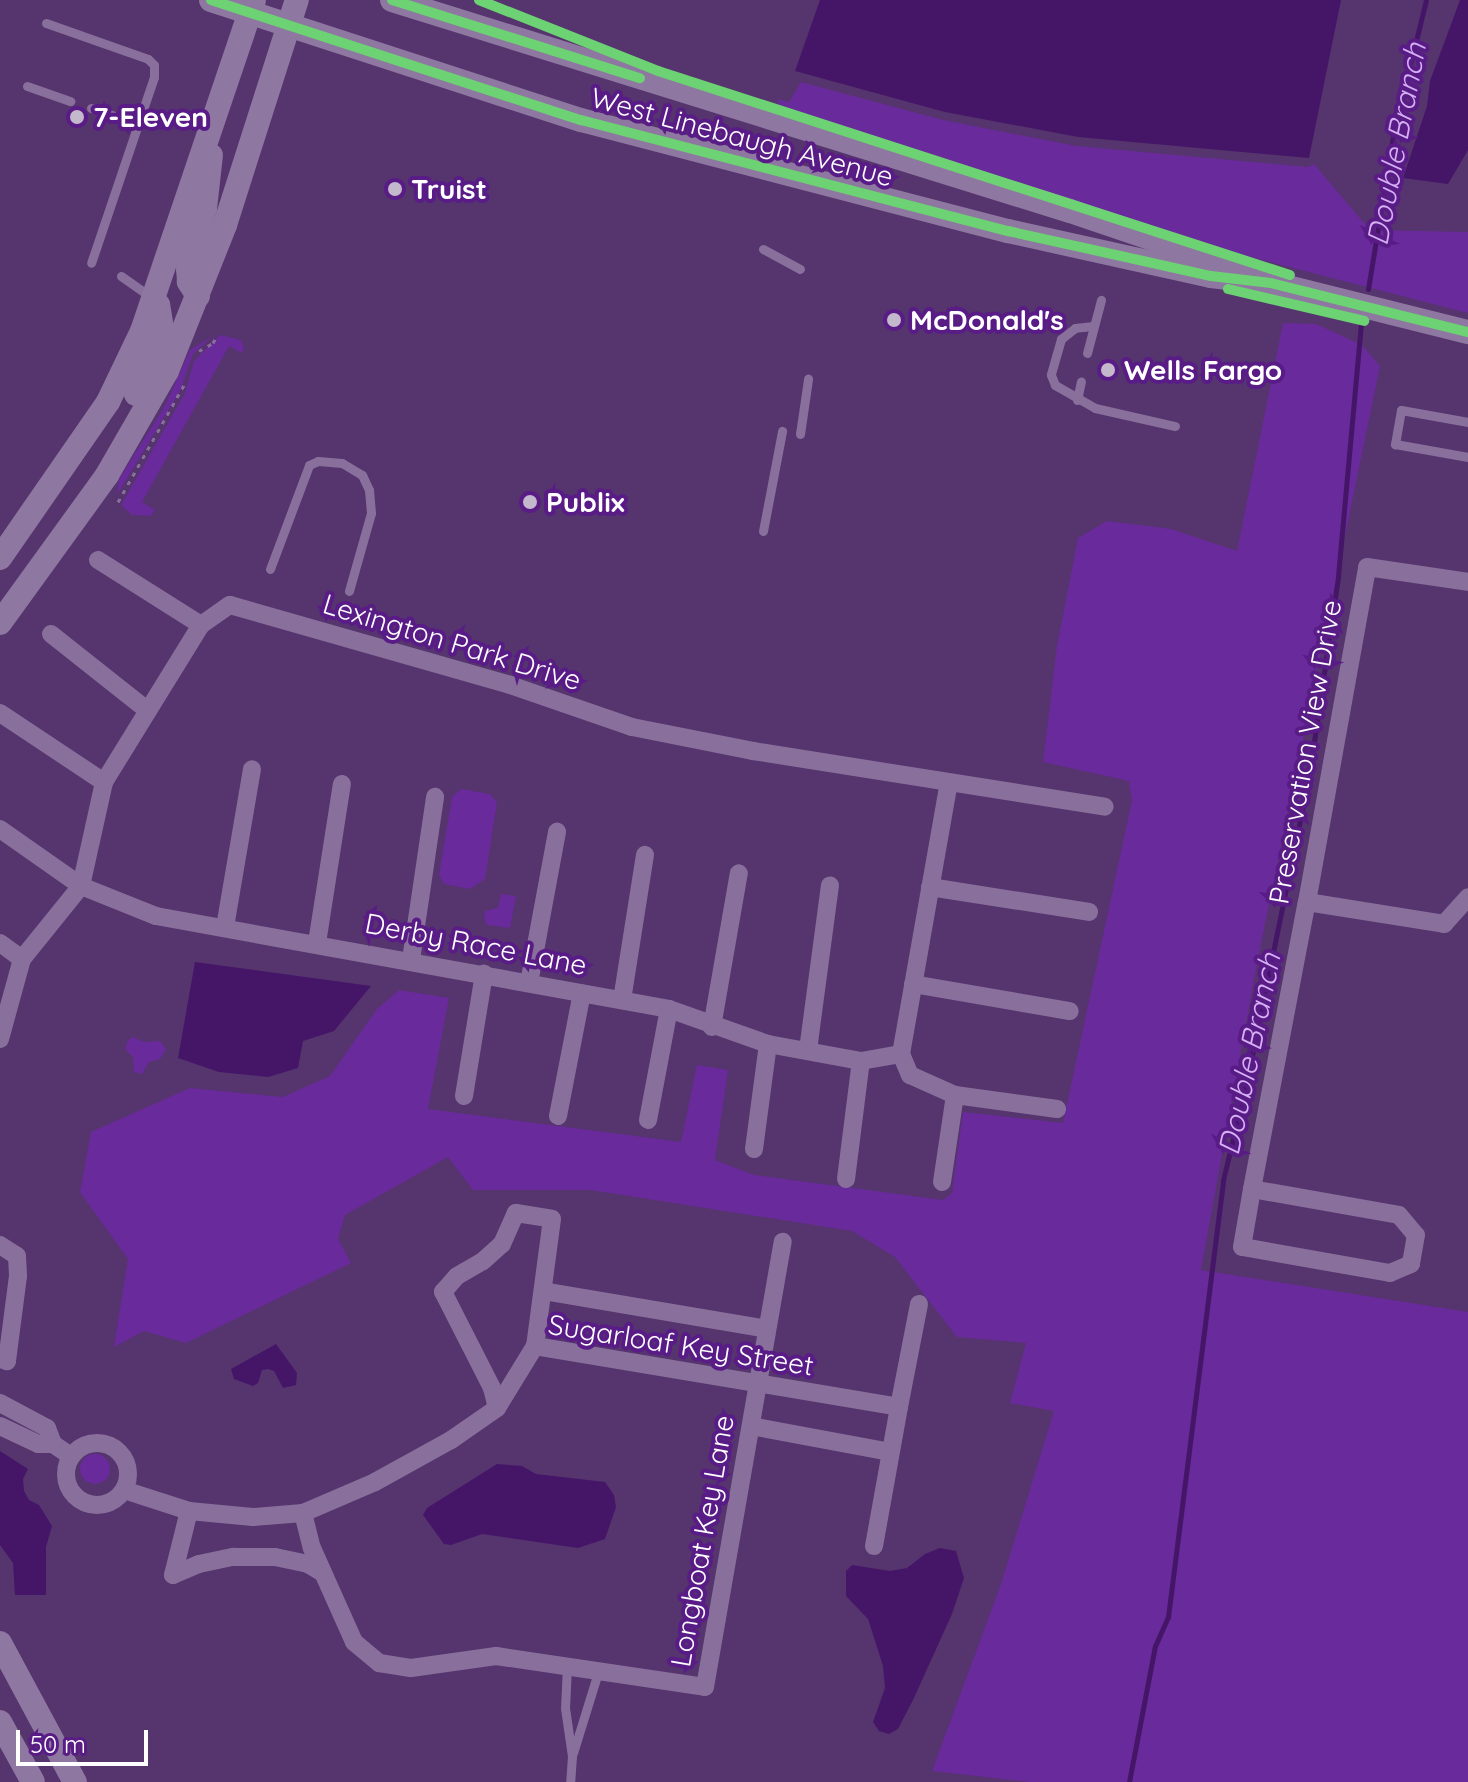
<!DOCTYPE html>
<style>
body{margin:0}
#map{position:relative;width:1468px;height:1782px;overflow:hidden;background:#56346e;font-family:Quicksand,sans-serif}
div>[style]{position:absolute}
[style*='--x']{left:calc(var(--x)*1px);top:calc(var(--y)*1px);width:calc(var(--w)*1px);rotate:calc(var(--a)*1deg)}
.green>*{inset:0;background:#692a9b}
.round{border-radius:50%}
.water>*{inset:0;background:#451667}
.stream>*{height:5px;margin:-2.5px;padding:0 2.5px;transform-origin:2.5px;border-radius:2.5px;background:#451667}
.path>*{height:3px;margin-top:-1.5px;transform-origin:0;background:repeating-linear-gradient(90deg,#89709c 0 4px,transparent 0 10px)}
.lane>*{height:9px;margin:-4.5px;padding:0 4.5px;transform-origin:4.5px;border-radius:4.5px;background:#89709c}
.street>*{height:18px;margin:-9px;padding:0 9px;transform-origin:9px;border-radius:9px;background:#89709c}
.street>.ring{margin:-9px;padding:0;box-sizing:content-box;background:none;border:18px solid #89709c;border-radius:50%}
.secondary>*{height:24px;margin:-12px;padding:0 12px;transform-origin:12px;border-radius:12px;background:#8e77a0}
.cycleway>*{height:10px;margin:-5px;padding:0 5px;transform-origin:5px;border-radius:5px;background:#6cd273}
.dots>*{width:22px;height:22px;translate:-50% -50%;box-sizing:border-box;border:4px solid #591c87;border-radius:50%}
span{translate:-50% -50%;white-space:nowrap;text-align:center;line-height:1.15;-webkit-text-stroke:8px #591c87;paint-order:stroke}
.poi-label{font-size:28px;color:#fff;font-weight:700}
.left{translate:0 -50%;text-align:left}
.street-label{font-size:28px;color:#fff}
.water-label{font-size:30px;color:#d5b0f3;font-style:italic}
.scale{position:absolute;left:16px;top:1730px;width:132px;height:36px;box-sizing:border-box;border:4px solid #fff;border-top:0;padding-left:10px;font-size:24px;line-height:28px;white-space:nowrap;color:#fff;-webkit-text-stroke:6px #591c87;paint-order:stroke}
</style>
<div id="map">
<div class="green">
<div style="clip-path:polygon(801px 82px,943px 120px,1076px 146px,1308px 167px,1314px 164px,1370px 230px,1468px 232px,1468px 313px,1200px 244px,779px 107px,778px 99px,789px 102px)"></div>
<div style="clip-path:polygon(1283px 323px,1316px 324px,1362px 345px,1380px 366px,1257px 963px,1201px 1270px,1468px 1312px,1468px 1782px,1029px 1782px,932px 1771px,1001px 1584px,1054px 1411px,1010px 1403px,1026px 1343px,957px 1337px,895px 1257px,852px 1231px,591px 1190px,473px 1190px,448px 1157px,345px 1215px,338px 1239px,351px 1263px,186px 1343px,144px 1331px,114px 1347px,128px 1259px,80px 1192px,91px 1132px,190px 1088px,283px 1097px,330px 1076px,377px 1009px,399px 990px,449px 998px,428px 1109px,681px 1142px,697px 1065px,728px 1070px,715px 1160px,754px 1175px,943px 1200px,952px 1193px,963px 1112px,1063px 1123px,1132px 800px,1129px 781px,1043px 762px,1057px 646px,1078px 538px,1107px 521px,1171px 529px,1237px 551px)"></div>
<div style="clip-path:polygon(214px 335px,193px 354px,181px 389px,117px 495px,119px 479px,165px 406px,190px 350px)"></div>
<div style="clip-path:polygon(220px 335px,241px 340px,244px 348px,242px 353px,229px 346px,142px 502px,155px 510px,151px 516px,132px 515px,121px 505px,185px 393px,194px 361px)"></div>
<div style="clip-path:polygon(461px 789px,490px 794px,497px 803px,485px 879px,470px 889px,444px 884px,439px 875px,452px 797px)"></div>
<div style="clip-path:polygon(501px 894px,516px 896px,510px 928px,487px 925px,484px 919px,485px 911px,498px 908px)"></div>
<div style="clip-path:polygon(133px 1037px,144px 1042px,160px 1041px,166px 1049px,160px 1059px,149px 1062px,142px 1074px,134px 1072px,133px 1057px,125px 1049px,128px 1040px)"></div>
<div class="round" style="left:80px;top:1454px;width:30px;height:30px"></div>
</div>
<div class="water">
<div style="clip-path:polygon(820px 0,1341px 0,1309px 158px,1078px 137px,945px 112px,795px 71px)"></div>
<div style="clip-path:polygon(1460px 0,1468px 0,1468px 150px,1448px 184px,1403px 178px,1427px 106px,1430px 81px)"></div>
<div style="clip-path:polygon(195px 962px,371px 986px,334px 1031px,303px 1041px,298px 1068px,268px 1077px,219px 1072px,178px 1058px)"></div>
<div style="clip-path:polygon(276px 1344px,297px 1373px,296px 1385px,283px 1388px,274px 1371px,268px 1369px,262px 1370px,258px 1383px,253px 1386px,234px 1379px,231px 1369px)"></div>
<div style="clip-path:polygon(0 1451px,28px 1469px,23px 1479px,24px 1491px,29px 1500px,39px 1505px,52px 1526px,46px 1547px,46px 1595px,15px 1595px,13px 1563px,0 1545px)"></div>
<div style="clip-path:polygon(497px 1464px,522px 1466px,536px 1474px,605px 1482px,614px 1495px,616px 1507px,605px 1539px,578px 1548px,482px 1534px,451px 1545px,444px 1544px,423px 1515px,427px 1508px)"></div>
<div style="clip-path:polygon(940px 1548px,956px 1551px,964px 1578px,952px 1614px,913px 1700px,898px 1729px,889px 1734px,879px 1731px,873px 1722px,885px 1688px,883px 1666px,868px 1619px,846px 1596px,846px 1571px,852px 1565px,890px 1571px,907px 1568px,925px 1554px)"></div>
</div>
<div class="stream">
<div style="--x:1368;--y:289;--w:160;--a:-80.7"></div>
<div style="--x:1394;--y:131;--w:135;--a:-76.3"></div>
<div style="--x:1129;--y:1782;--w:138;--a:-79.2"></div>
<div style="--x:1155;--y:1646;--w:32;--a:-66"></div>
<div style="--x:1168;--y:1617;--w:440;--a:-82.8"></div>
<div style="--x:1223;--y:1180;--w:93;--a:-76.3"></div>
<div style="--x:1245;--y:1090;--w:320;--a:-78.5"></div>
<div style="--x:1309;--y:776;--w:202;--a:-81.7"></div>
<div style="--x:1338;--y:576;--w:253;--a:-84.8"></div>
</div>
<div class="path">
<div style="--x:199;--y:351;--w:16;--a:-30"></div>
<div style="--x:213;--y:343;--w:9;--a:-63"></div>
<div style="--x:118;--y:502;--w:137;--a:-60.6"></div>
</div>
<div class="lane">
<div style="--x:46;--y:23;--w:108;--a:19.4"></div>
<div style="--x:148;--y:59;--w:8;--a:45"></div>
<div style="--x:154;--y:65;--w:12;--a:90"></div>
<div style="--x:154;--y:77;--w:196;--a:108.7"></div>
<div style="--x:27;--y:86;--w:46;--a:19.2"></div>
<div style="--x:91;--y:108;--w:50;--a:18.8"></div>
<div style="--x:763;--y:249;--w:42;--a:28.4"></div>
<div style="--x:121;--y:276;--w:37;--a:35"></div>
<div style="--x:1093;--y:326;--w:18;--a:174"></div>
<div style="--x:1075;--y:328;--w:18;--a:142"></div>
<div style="--x:1061;--y:339;--w:37;--a:106"></div>
<div style="--x:1051;--y:375;--w:11;--a:68"></div>
<div style="--x:1055;--y:385;--w:46;--a:29.9"></div>
<div style="--x:1095;--y:408;--w:82;--a:12.7"></div>
<div style="--x:1087;--y:353;--w:55;--a:-75.2"></div>
<div style="--x:1077;--y:400;--w:19;--a:-78"></div>
<div style="--x:1468;--y:422;--w:68;--a:-169.8"></div>
<div style="--x:1401;--y:410;--w:35;--a:100"></div>
<div style="--x:1395;--y:444;--w:74;--a:10.1"></div>
<div style="--x:800;--y:434;--w:56;--a:-81.7"></div>
<div style="--x:763;--y:531;--w:102;--a:-79.2"></div>
<div style="--x:270;--y:569;--w:111;--a:-69.4"></div>
<div style="--x:309;--y:465;--w:10;--a:-24"></div>
<div style="--x:318;--y:461;--w:24;--a:5"></div>
<div style="--x:342;--y:463;--w:23;--a:31"></div>
<div style="--x:362;--y:475;--w:17;--a:65"></div>
<div style="--x:369;--y:490;--w:23;--a:85"></div>
<div style="--x:371;--y:513;--w:81;--a:105.8"></div>
<div style="--x:567;--y:1666;--w:42;--a:92.7"></div>
<div style="--x:565;--y:1708;--w:49;--a:81.7"></div>
<div style="--x:572;--y:1756;--w:26;--a:94"></div>
<div style="--x:573;--y:1753;--w:85;--a:-72.8"></div>
</div>
<div class="street">
<div style="--x:98;--y:560;--w:122;--a:32.3"></div>
<div style="--x:51;--y:634;--w:122;--a:38.4"></div>
<div style="--x:0;--y:713;--w:125;--a:33.6"></div>
<div style="--x:0;--y:829;--w:99;--a:35.1"></div>
<div style="--x:81;--y:886;--w:81;--a:21.8"></div>
<div style="--x:156;--y:916;--w:521;--a:10.28"></div>
<div style="--x:669;--y:1009;--w:105;--a:19.5"></div>
<div style="--x:768;--y:1044;--w:95;--a:10.4"></div>
<div style="--x:861;--y:1061;--w:41;--a:-9.9"></div>
<div style="--x:901;--y:1054;--w:275;--a:-80"></div>
<div style="--x:930;--y:887;--w:161;--a:8.9"></div>
<div style="--x:1307;--y:902;--w:139;--a:9.1"></div>
<div style="--x:1444;--y:924;--w:36;--a:-48"></div>
<div style="--x:225;--y:927;--w:160;--a:-80.3"></div>
<div style="--x:0;--y:943;--w:27;--a:36"></div>
<div style="--x:317;--y:943;--w:161;--a:-81.1"></div>
<div style="--x:411;--y:960;--w:165;--a:-81.6"></div>
<div style="--x:529;--y:983;--w:154;--a:-79.5"></div>
<div style="--x:913;--y:984;--w:159;--a:9.8"></div>
<div style="--x:622;--y:1000;--w:147;--a:-81"></div>
<div style="--x:712;--y:1027;--w:156;--a:-80.1"></div>
<div style="--x:0;--y:1039;--w:83;--a:-74.6"></div>
<div style="--x:22;--y:959;--w:94;--a:-51.1"></div>
<div style="--x:81;--y:886;--w:107;--a:-77.5"></div>
<div style="--x:104;--y:782;--w:185;--a:-58.3"></div>
<div style="--x:201;--y:625;--w:35;--a:-35"></div>
<div style="--x:230;--y:605;--w:291;--a:15.9"></div>
<div style="--x:510;--y:685;--w:129;--a:19"></div>
<div style="--x:632;--y:727;--w:123;--a:11.2"></div>
<div style="--x:753;--y:751;--w:356;--a:9"></div>
<div style="--x:808;--y:1050;--w:166;--a:-82.4"></div>
<div style="--x:901;--y:1054;--w:23;--a:67"></div>
<div style="--x:910;--y:1075;--w:49;--a:24"></div>
<div style="--x:955;--y:1095;--w:103;--a:7.8"></div>
<div style="--x:464;--y:1096;--w:124;--a:-80.7"></div>
<div style="--x:558;--y:1116;--w:125;--a:-79"></div>
<div style="--x:648;--y:1120;--w:113;--a:-79.3"></div>
<div style="--x:754;--y:1149;--w:106;--a:-82.4"></div>
<div style="--x:846;--y:1179;--w:119;--a:-82.8"></div>
<div style="--x:942;--y:1182;--w:88;--a:-81.5"></div>
<div style="--x:1252;--y:1189;--w:149;--a:10"></div>
<div style="--x:1399;--y:1215;--w:26;--a:50"></div>
<div style="--x:1416;--y:1235;--w:29;--a:100"></div>
<div style="--x:1411;--y:1264;--w:23;--a:157"></div>
<div style="--x:1390;--y:1273;--w:150;--a:-170"></div>
<div style="--x:1242;--y:1247;--w:59;--a:-80.2"></div>
<div style="--x:1252;--y:1189;--w:292;--a:-79.2"></div>
<div style="--x:1307;--y:902;--w:340;--a:-79.8"></div>
<div style="--x:1367;--y:567;--w:102;--a:8.4"></div>
<div style="--x:0;--y:1245;--w:20;--a:33"></div>
<div style="--x:17;--y:1256;--w:20;--a:87"></div>
<div style="--x:18;--y:1276;--w:86;--a:97.4"></div>
<div style="--x:7;--y:1361;--w:7;--a:-164"></div>
<div style="--x:543;--y:1291;--w:227;--a:9.6"></div>
<div style="--x:0;--y:1403;--w:53;--a:28"></div>
<div style="--x:47;--y:1428;--w:17;--a:69"></div>
<div style="--x:53;--y:1444;--w:22;--a:34"></div>
<div style="--x:497;--y:1408;--w:21;--a:-104"></div>
<div style="--x:492;--y:1388;--w:108;--a:-117"></div>
<div style="--x:443;--y:1292;--w:21;--a:-49"></div>
<div style="--x:457;--y:1276;--w:30;--a:-30"></div>
<div style="--x:483;--y:1261;--w:25;--a:-42"></div>
<div style="--x:502;--y:1244;--w:34;--a:-66"></div>
<div style="--x:516;--y:1213;--w:36;--a:9"></div>
<div style="--x:552;--y:1219;--w:128;--a:97.6"></div>
<div style="--x:0;--y:1426;--w:42;--a:25.3"></div>
<div style="--x:38;--y:1444;--w:15;--a:0"></div>
<div style="--x:751;--y:1426;--w:141;--a:10.6"></div>
<div class="ring" style="left:66px;top:1443px;width:44px;height:44px"></div>
<div style="--x:124;--y:1490;--w:68;--a:17.9"></div>
<div style="--x:189;--y:1511;--w:64;--a:5.4"></div>
<div style="--x:253;--y:1517;--w:50;--a:-4.6"></div>
<div style="--x:303;--y:1513;--w:78;--a:-23.3"></div>
<div style="--x:375;--y:1482;--w:87;--a:-28.9"></div>
<div style="--x:451;--y:1440;--w:56;--a:-34.8"></div>
<div style="--x:497;--y:1408;--w:73;--a:-58.5"></div>
<div style="--x:535;--y:1346;--w:369;--a:9.5"></div>
<div style="--x:899;--y:1407;--w:105;--a:-79"></div>
<div style="--x:189;--y:1511;--w:66;--a:104"></div>
<div style="--x:173;--y:1575;--w:28;--a:-23"></div>
<div style="--x:199;--y:1564;--w:35;--a:-12"></div>
<div style="--x:233;--y:1557;--w:42;--a:0"></div>
<div style="--x:275;--y:1557;--w:34;--a:12"></div>
<div style="--x:308;--y:1564;--w:17;--a:31"></div>
<div style="--x:303;--y:1513;--w:36;--a:76"></div>
<div style="--x:312;--y:1548;--w:103;--a:65.9"></div>
<div style="--x:354;--y:1642;--w:33;--a:40"></div>
<div style="--x:379;--y:1663;--w:32;--a:9"></div>
<div style="--x:411;--y:1668;--w:86;--a:-8"></div>
<div style="--x:496;--y:1656;--w:211;--a:8.4"></div>
<div style="--x:705;--y:1687;--w:452;--a:-80.1"></div>
<div style="--x:874;--y:1546;--w:141;--a:-79.8"></div>
</div>
<div class="secondary">
<div style="--x:211;--y:0;--w:389;--a:18"></div>
<div style="--x:581;--y:120;--w:441;--a:14.6"></div>
<div style="--x:1008;--y:231;--w:208;--a:12.5"></div>
<div style="--x:1211;--y:276;--w:60;--a:6.7"></div>
<div style="--x:1271;--y:283;--w:203;--a:14"></div>
<div style="--x:392;--y:0;--w:710;--a:17.29"></div>
<div style="--x:1070;--y:211;--w:184;--a:18.7"></div>
<div style="--x:198;--y:296;--w:17;--a:-123"></div>
<div style="--x:189;--y:282;--w:13;--a:-94"></div>
<div style="--x:188;--y:269;--w:62;--a:-74.2"></div>
<div style="--x:205;--y:209;--w:54;--a:-83.7"></div>
<div style="--x:136;--y:394;--w:46;--a:-64"></div>
<div style="--x:156;--y:353;--w:25;--a:-76"></div>
<div style="--x:162;--y:329;--w:24;--a:-99"></div>
<div style="--x:158;--y:305;--w:8;--a:-130"></div>
<div style="--x:0;--y:558;--w:190;--a:-55.3"></div>
<div style="--x:108;--y:402;--w:79;--a:-64.4"></div>
<div style="--x:142;--y:331;--w:349;--a:-71.3"></div>
<div style="--x:0;--y:623;--w:183;--a:-54.1"></div>
<div style="--x:107;--y:475;--w:120;--a:-60"></div>
<div style="--x:167;--y:371;--w:157;--a:-68.3"></div>
<div style="--x:225;--y:225;--w:236;--a:-72.3"></div>
<div style="--x:0;--y:1643;--w:158;--a:61.7"></div>
<div style="--x:0;--y:1722;--w:68;--a:61.2"></div>
</div>
<div class="cycleway">
<div style="--x:211;--y:0;--w:389;--a:18"></div>
<div style="--x:581;--y:120;--w:441;--a:14.6"></div>
<div style="--x:1008;--y:231;--w:208;--a:12.5"></div>
<div style="--x:1211;--y:276;--w:60;--a:6.7"></div>
<div style="--x:1271;--y:283;--w:203;--a:14"></div>
<div style="--x:392;--y:0;--w:260;--a:17.5"></div>
<div style="--x:479;--y:0;--w:193;--a:21.6"></div>
<div style="--x:658;--y:71;--w:664;--a:17.89"></div>
<div style="--x:1228;--y:289;--w:140;--a:13.2"></div>
</div>
<div class="dots">
<div style="left:77px;top:117px;background:#c4b8cc"></div>
<div style="left:395px;top:189px;background:#c4b8cc"></div>
<div style="left:894px;top:320px;background:#c4b8cc"></div>
<div style="left:1108px;top:370px;background:#c4b8cc"></div>
<div style="left:530px;top:502px;background:#c4b8cc"></div>
</div>
<div class="poi-label">
<span class="left" style="left:93px;top:117px">7-Eleven</span>
<span class="left" style="left:411px;top:189px">Truist</span>
<span class="left" style="left:910px;top:320px">McDonald's</span>
<span class="left" style="left:1124px;top:370px">Wells Fargo</span>
<span class="left" style="left:546px;top:502px">Publix</span>
</div>
<div class="street-label">
<span style="left:742px;top:137px;rotate:15deg">West Linebaugh Avenue</span>
<span style="left:452px;top:642px;rotate:17deg">Lexington Park Drive</span>
<span style="left:1305px;top:752px;rotate:-80deg">Preservation View Drive</span>
<span style="left:476px;top:944px;rotate:11deg">Derby Race Lane</span>
<span style="left:681px;top:1345px;rotate:9deg">Sugarloaf Key Street</span>
<span style="left:702px;top:1541px;rotate:-80deg">Longboat Key Lane</span>
</div>
<div class="water-label">
<span style="left:1396px;top:144px;rotate:-79deg">Double Branch</span>
<span style="left:1249px;top:1054px;rotate:-78deg">Double Branch</span>
</div>
<div class="scale">50 m</div>
</div>
